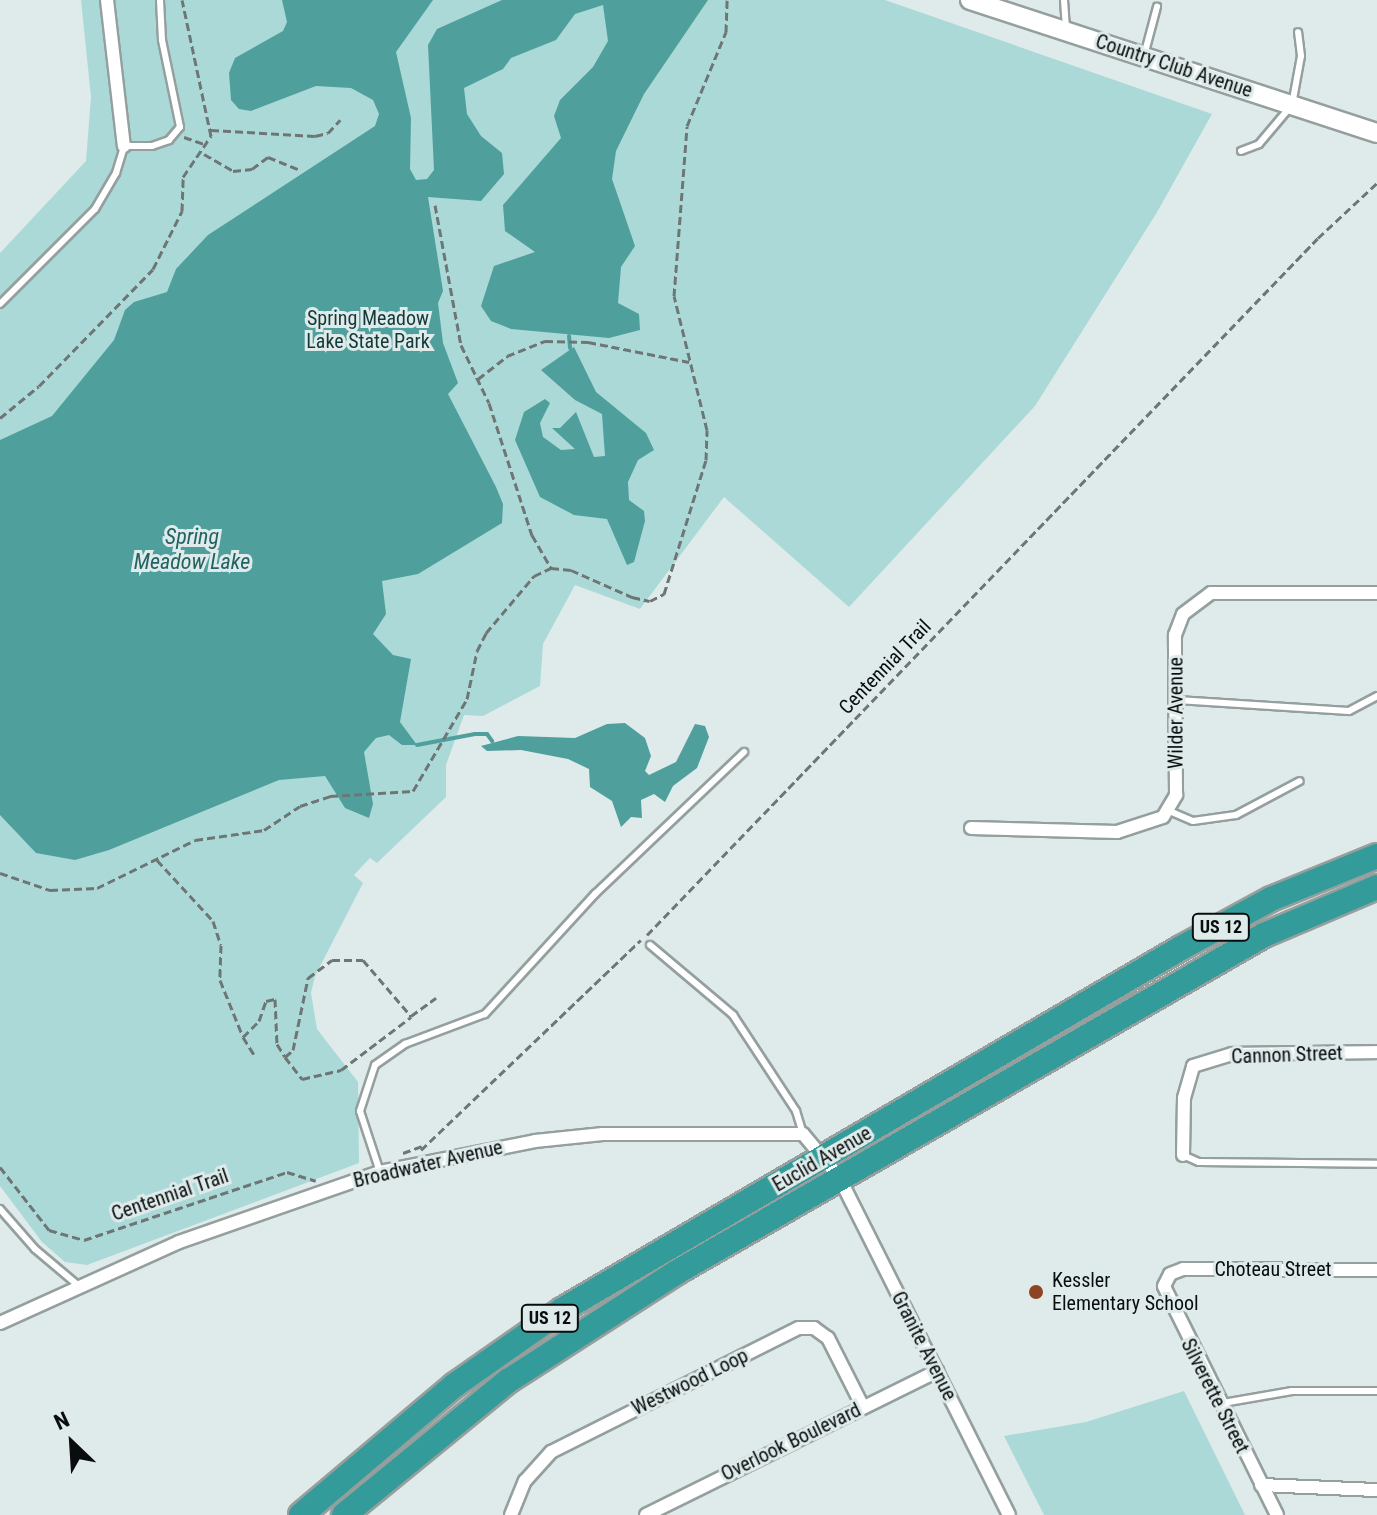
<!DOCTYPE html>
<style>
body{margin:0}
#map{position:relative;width:1377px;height:1515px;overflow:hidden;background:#dfebea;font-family:"Roboto Condensed",sans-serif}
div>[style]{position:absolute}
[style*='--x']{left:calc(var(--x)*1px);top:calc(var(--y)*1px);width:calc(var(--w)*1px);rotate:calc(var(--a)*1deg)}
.green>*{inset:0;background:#abd9d7}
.water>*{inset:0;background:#4f9f9d}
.stream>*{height:4px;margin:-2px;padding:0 2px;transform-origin:2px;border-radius:2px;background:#4f9f9d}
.path>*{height:3px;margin-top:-1.5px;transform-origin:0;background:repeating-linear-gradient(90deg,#6e7675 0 8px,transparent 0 12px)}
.roads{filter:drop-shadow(2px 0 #949f9e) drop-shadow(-2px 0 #949f9e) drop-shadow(0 2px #949f9e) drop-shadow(0 -2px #949f9e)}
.lane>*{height:6px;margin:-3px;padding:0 3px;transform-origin:3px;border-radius:3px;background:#fff}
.street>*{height:12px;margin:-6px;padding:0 6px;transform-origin:6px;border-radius:6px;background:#fff}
.secondary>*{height:18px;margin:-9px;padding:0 9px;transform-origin:9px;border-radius:9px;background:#fff}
.highway>*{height:24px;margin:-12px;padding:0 12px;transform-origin:12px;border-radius:12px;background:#339b99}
.dots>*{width:22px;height:22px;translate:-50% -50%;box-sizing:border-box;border:4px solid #dfebea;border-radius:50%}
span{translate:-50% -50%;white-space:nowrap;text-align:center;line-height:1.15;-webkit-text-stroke:6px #dfebea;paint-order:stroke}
.shield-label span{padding:2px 6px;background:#dfebea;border:2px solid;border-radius:6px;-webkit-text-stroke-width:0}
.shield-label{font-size:18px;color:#090d0d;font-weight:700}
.street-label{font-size:20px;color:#090d0d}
.park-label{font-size:20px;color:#133939}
.poi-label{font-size:20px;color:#090d0d}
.left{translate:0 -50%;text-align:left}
.water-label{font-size:22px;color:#216362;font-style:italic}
.north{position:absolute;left:32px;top:1403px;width:80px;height:80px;-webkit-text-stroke:6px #dfebea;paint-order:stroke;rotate:335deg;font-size:22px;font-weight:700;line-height:32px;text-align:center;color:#090d0d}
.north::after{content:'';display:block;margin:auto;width:28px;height:36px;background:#090d0d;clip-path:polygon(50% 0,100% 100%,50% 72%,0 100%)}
</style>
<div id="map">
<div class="green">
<div style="clip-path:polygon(81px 0,885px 0,1212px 114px,1156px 214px,1035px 406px,849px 607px,724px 497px,640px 609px,575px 585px,543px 644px,540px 686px,483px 716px,464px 715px,446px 765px,446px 797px,377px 863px,370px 858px,354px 875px,363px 883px,315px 976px,311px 993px,317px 1029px,358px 1082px,359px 1163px,87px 1265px,65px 1262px,42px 1242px,0 1186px,0 253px,86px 161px,91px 97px)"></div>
<div style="clip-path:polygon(1184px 1391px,1245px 1515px,1044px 1515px,1004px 1436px,1086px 1422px)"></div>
</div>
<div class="water">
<div style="clip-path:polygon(282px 0,433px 0,396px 52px,411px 118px,410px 169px,416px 180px,427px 179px,434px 170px,428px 45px,437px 29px,502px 0,708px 0,644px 94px,616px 151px,612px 179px,635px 246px,621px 267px,618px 303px,639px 314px,640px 330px,609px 338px,511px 329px,491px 321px,481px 306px,494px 266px,535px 252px,505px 231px,503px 205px,561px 138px,554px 116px,560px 100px,593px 67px,608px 41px,603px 5px,575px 14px,556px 40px,511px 58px,503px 69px,464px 88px,467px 114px,481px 136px,502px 153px,504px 174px,481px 201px,428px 197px,443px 291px,438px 303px,443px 343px,458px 383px,448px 394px,496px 487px,503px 504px,502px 523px,418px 574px,382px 581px,386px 614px,373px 634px,393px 655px,411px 659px,400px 722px,417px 745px,402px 745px,389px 735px,376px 738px,364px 752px,373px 804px,369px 818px,345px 808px,325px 776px,279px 780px,109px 850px,75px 860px,36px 853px,0 815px,0 440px,52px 416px,114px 340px,125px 310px,134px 302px,167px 292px,176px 269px,208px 235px,375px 126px,379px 114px,373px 100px,351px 88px,316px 86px,251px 111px,239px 109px,231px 100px,229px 73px,235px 58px,283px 31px,287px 22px)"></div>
<div style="clip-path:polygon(574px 347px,596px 392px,646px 433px,654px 450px,638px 460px,628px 482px,629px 500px,644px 511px,645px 521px,634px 562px,627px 565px,607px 519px,574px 515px,540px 497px,515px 440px,524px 412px,545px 399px,550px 403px,540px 423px,543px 437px,561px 450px,575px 449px,552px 428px,560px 428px,576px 412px,594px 457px,605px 456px,602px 414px,575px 400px,541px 370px)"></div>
<div style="clip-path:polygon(625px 723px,645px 738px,651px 756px,645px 771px,649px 775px,676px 762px,695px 724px,705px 726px,709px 737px,697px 768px,673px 786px,665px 802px,654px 794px,641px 800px,642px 818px,631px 817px,621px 827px,612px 801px,590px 787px,589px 769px,568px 759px,521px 750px,487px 751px,481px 746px,518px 736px,575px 738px,607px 724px)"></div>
</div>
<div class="stream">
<div style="--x:569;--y:336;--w:12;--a:85"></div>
<div style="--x:417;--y:745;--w:59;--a:-10.7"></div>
<div style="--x:475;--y:734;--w:12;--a:0"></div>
<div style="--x:487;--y:734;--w:9;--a:54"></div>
</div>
<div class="path">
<div style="--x:211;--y:130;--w:104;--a:3.3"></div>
<div style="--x:315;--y:136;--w:13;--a:-13"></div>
<div style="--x:328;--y:133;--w:18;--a:-47"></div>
<div style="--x:184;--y:137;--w:24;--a:19"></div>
<div style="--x:204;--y:154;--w:34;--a:30"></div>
<div style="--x:233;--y:171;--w:19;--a:-6"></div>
<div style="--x:252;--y:169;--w:20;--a:-37"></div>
<div style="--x:268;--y:157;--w:35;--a:22"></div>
<div style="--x:435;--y:205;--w:142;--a:79.5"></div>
<div style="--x:461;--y:345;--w:64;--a:64.2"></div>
<div style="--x:489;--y:403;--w:139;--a:72"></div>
<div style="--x:532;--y:535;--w:38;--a:60"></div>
<div style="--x:478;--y:379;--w:37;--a:-38"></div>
<div style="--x:507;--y:356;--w:41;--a:-21.5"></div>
<div style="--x:545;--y:341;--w:43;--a:1.3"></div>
<div style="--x:588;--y:342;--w:103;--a:11.2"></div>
<div style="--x:0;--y:418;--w:50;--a:-39.4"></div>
<div style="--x:39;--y:386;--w:163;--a:-45.7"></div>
<div style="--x:153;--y:269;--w:65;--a:-63.4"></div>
<div style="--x:182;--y:211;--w:34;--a:-88"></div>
<div style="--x:183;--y:177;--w:50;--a:-55.7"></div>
<div style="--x:211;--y:136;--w:139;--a:-102"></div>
<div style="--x:157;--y:860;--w:83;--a:47.4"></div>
<div style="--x:213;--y:921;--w:25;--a:72"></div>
<div style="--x:221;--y:945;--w:35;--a:92"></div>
<div style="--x:220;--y:980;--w:61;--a:68"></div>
<div style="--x:243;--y:1037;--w:23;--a:-45"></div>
<div style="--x:259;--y:1021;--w:21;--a:-71"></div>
<div style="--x:266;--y:1001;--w:9;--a:-13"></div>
<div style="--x:275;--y:999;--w:45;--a:87.5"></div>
<div style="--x:277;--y:1044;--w:15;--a:58"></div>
<div style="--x:285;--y:1057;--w:11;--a:-41"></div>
<div style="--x:293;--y:1050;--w:74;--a:-78.2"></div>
<div style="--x:308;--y:978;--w:30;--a:-37"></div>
<div style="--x:332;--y:960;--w:31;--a:0"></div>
<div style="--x:363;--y:960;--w:74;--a:49.4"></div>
<div style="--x:411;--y:1016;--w:31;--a:-36"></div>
<div style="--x:0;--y:873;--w:53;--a:18.8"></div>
<div style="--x:50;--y:890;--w:47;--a:-2.4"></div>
<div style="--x:97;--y:888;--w:109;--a:-26.1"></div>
<div style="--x:195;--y:840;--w:70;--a:-8.2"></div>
<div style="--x:264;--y:830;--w:43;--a:-33.7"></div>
<div style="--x:300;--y:806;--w:32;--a:-18"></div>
<div style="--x:330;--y:796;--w:83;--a:-3.4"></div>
<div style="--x:413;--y:791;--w:107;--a:-59.6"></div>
<div style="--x:467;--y:699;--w:49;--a:-78.2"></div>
<div style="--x:477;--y:651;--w:20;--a:-63"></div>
<div style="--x:486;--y:633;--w:75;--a:-49.9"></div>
<div style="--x:534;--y:576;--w:19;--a:-25"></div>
<div style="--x:551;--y:568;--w:20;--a:6"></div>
<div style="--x:571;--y:570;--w:67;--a:23.9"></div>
<div style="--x:632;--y:597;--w:18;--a:13"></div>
<div style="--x:650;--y:601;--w:16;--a:-27"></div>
<div style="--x:664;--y:594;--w:140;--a:-72.6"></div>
<div style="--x:706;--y:460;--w:30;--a:-88"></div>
<div style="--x:707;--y:430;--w:138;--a:-103.8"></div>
<div style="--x:674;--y:296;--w:170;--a:-85.6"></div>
<div style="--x:687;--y:126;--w:102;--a:-67.5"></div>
<div style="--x:726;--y:32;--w:32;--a:-88"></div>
<div style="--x:647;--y:935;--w:967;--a:-46.09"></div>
<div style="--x:1318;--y:238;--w:81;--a:-43"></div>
<div style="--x:243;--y:1037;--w:22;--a:58"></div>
<div style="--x:285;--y:1057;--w:28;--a:52"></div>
<div style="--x:302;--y:1079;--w:40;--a:-13"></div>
<div style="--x:341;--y:1070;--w:88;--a:-37.1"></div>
<div style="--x:421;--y:1150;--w:304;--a:-43.7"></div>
<div style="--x:403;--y:1153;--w:20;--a:-20"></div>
<div style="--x:0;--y:1167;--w:80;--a:52.1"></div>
<div style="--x:49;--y:1230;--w:36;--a:16"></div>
<div style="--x:84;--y:1240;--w:214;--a:-18.5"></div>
<div style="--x:287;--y:1172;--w:30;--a:17"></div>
</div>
<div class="roads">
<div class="lane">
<div style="--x:1064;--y:0;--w:27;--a:86"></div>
<div style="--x:1145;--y:52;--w:47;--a:-75.1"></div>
<div style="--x:1241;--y:151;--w:19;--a:-21"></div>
<div style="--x:1259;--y:144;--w:51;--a:-49.8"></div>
<div style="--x:1292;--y:105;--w:50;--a:-79.6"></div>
<div style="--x:1301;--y:56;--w:24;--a:-97"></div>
<div style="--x:0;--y:304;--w:134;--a:-45"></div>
<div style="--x:95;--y:209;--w:42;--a:-59.7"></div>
<div style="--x:116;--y:173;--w:28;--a:-73"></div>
<div style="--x:124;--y:146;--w:28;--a:0"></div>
<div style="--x:152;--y:146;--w:18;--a:-19"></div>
<div style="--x:169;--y:140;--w:17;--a:-50"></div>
<div style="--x:180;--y:127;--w:89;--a:-101.7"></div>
<div style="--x:162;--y:40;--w:40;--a:-92.9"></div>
<div style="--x:1177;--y:700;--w:172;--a:3.7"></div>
<div style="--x:1349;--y:711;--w:32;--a:-28"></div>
<div style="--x:1167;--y:810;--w:28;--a:23"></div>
<div style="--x:1193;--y:821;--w:43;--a:-7.9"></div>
<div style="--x:1236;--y:815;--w:72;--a:-28"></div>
<div style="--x:650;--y:945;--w:109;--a:40.1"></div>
<div style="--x:733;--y:1015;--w:115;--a:56.7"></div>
<div style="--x:796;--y:1111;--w:24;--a:73"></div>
<div style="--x:1183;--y:1155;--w:17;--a:24"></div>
<div style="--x:1199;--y:1162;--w:178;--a:0.6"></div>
<div style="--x:380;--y:1172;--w:64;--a:-108.2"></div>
<div style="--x:360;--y:1111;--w:48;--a:-71.9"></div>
<div style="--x:375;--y:1065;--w:37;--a:-35"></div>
<div style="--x:405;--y:1044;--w:85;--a:-20.6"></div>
<div style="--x:485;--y:1014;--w:163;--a:-47.5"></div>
<div style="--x:595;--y:894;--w:206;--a:-43.6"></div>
<div style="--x:0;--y:1209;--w:53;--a:48.8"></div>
<div style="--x:35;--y:1249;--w:59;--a:40.2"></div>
<div style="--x:1223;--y:1403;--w:70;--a:-9.9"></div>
<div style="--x:1292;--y:1391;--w:85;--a:0"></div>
</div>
<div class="street">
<div style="--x:107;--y:0;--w:147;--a:83.4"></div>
<div style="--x:971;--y:828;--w:146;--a:1.6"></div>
<div style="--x:1117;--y:832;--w:48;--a:-18.1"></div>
<div style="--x:1163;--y:817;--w:26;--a:-59"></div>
<div style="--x:1176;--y:795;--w:160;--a:-90.4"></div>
<div style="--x:1175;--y:635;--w:22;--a:-69"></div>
<div style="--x:1183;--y:614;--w:35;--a:-37"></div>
<div style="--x:1211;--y:593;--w:166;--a:0"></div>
<div style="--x:1183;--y:1155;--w:57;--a:-89"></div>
<div style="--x:1184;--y:1098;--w:33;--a:-74"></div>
<div style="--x:1193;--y:1066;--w:41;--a:-17.1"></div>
<div style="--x:1232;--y:1054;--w:145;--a:-0.8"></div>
<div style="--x:0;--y:1323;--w:196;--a:-24.3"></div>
<div style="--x:179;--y:1242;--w:213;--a:-19.2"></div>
<div style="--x:380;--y:1172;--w:158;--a:-11.3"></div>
<div style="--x:535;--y:1141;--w:68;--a:-5.9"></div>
<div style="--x:603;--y:1134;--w:200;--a:0"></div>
<div style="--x:803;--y:1134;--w:56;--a:50.1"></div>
<div style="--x:839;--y:1177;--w:378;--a:63.3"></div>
<div style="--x:1261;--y:1485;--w:116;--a:2.5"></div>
<div style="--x:511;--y:1515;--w:37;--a:-68"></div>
<div style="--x:525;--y:1481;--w:39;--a:-48"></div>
<div style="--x:551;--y:1452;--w:277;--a:-26.6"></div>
<div style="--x:799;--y:1328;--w:15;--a:0"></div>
<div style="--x:814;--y:1328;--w:17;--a:36"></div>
<div style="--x:828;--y:1338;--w:77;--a:63.1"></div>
<div style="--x:646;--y:1515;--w:325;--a:-26.3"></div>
<div style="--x:1277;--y:1515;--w:255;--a:-116.3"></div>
<div style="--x:1164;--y:1286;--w:13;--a:-63"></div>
<div style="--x:1170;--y:1274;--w:14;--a:-21"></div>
<div style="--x:1183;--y:1269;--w:194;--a:0.3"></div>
</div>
<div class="secondary">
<div style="--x:970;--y:0;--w:428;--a:18.1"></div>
</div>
<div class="highway">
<div style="--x:301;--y:1515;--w:202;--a:-40.2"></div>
<div style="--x:455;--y:1385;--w:131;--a:-35"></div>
<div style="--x:562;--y:1310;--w:717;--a:-30.32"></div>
<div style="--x:1181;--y:948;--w:102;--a:-28.6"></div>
<div style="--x:1271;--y:899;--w:114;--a:-22.1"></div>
<div style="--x:344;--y:1515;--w:212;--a:-39.3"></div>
<div style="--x:508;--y:1381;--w:201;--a:-32.8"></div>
<div style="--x:677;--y:1272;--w:677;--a:-29.86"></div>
<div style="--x:1264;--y:935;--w:123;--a:-23"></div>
</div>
</div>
<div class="dots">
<div style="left:1036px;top:1292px;background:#8c4423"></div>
</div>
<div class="shield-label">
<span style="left:1221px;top:927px">US 12</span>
<span style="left:550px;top:1318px">US 12</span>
</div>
<div class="street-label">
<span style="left:1174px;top:66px;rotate:18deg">Country Club Avenue</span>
<span style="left:885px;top:667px;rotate:-46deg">Centennial Trail</span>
<span style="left:1176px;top:713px;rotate:-90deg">Wilder Avenue</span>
<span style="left:1287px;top:1055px;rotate:-2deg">Cannon Street</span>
<span style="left:822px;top:1159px;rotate:-30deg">Euclid Avenue</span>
<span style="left:428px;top:1164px;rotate:-13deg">Broadwater Avenue</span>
<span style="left:170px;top:1195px;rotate:-19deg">Centennial Trail</span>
<span style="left:1273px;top:1269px">Choteau Street</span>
<span style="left:924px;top:1346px;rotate:63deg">Granite Avenue</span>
<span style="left:690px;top:1382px;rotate:-26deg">Westwood Loop</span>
<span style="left:1215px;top:1396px;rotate:63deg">Silverette Street</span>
<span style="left:791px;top:1442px;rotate:-26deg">Overlook Boulevard</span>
</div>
<div class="park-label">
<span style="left:368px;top:330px">Spring Meadow<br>Lake State Park</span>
</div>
<div class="poi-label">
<span class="left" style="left:1052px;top:1292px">Kessler<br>Elementary School</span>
</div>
<div class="water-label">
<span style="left:192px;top:549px">Spring<br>Meadow Lake</span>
</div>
<div class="north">N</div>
</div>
